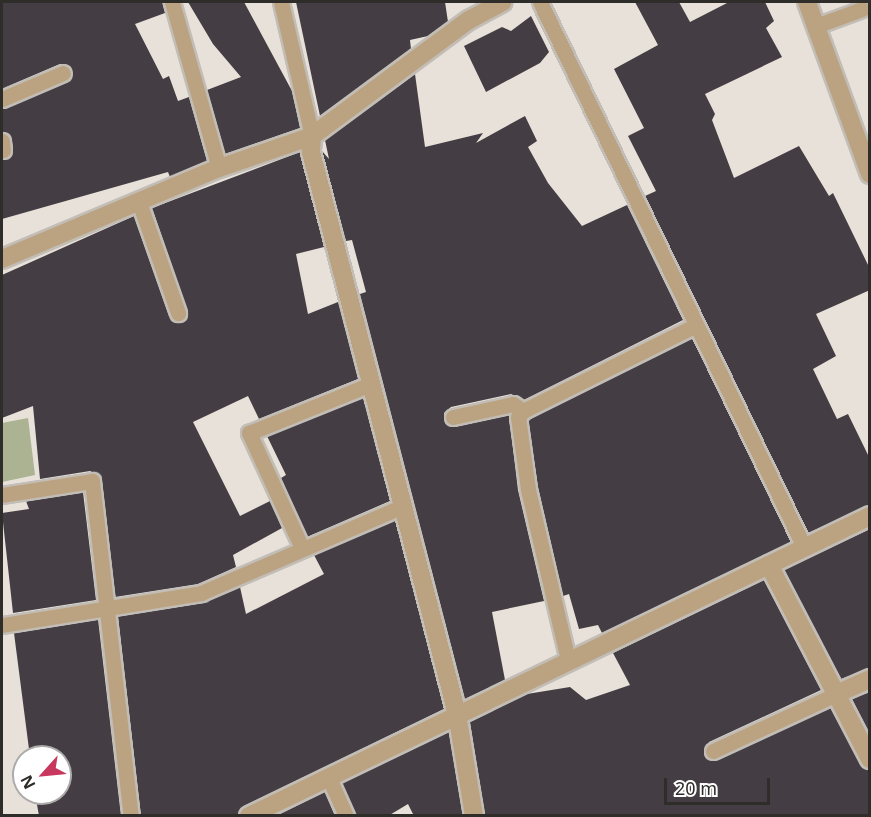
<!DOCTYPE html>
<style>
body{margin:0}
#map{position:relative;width:871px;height:817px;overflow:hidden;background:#e7e1d9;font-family:"Noto Sans",sans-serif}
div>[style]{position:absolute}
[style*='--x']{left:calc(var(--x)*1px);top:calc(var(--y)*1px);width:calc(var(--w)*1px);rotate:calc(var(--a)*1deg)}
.green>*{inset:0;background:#abb393}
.building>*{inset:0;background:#443e44}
.roads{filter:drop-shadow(2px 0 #c2bdb6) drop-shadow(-2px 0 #c2bdb6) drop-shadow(0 2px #c2bdb6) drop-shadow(0 -2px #c2bdb6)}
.lane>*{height:15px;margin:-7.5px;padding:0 7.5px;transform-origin:7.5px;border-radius:7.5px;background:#bba382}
.street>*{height:18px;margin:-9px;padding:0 9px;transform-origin:9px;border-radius:9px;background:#bba382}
span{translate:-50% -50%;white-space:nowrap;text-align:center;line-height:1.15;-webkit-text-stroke:6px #fff;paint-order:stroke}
.frame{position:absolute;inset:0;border:3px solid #2f2d2a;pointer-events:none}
.north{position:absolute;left:12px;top:745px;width:60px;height:60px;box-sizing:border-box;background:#fff;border:2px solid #acabaa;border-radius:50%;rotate:243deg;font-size:16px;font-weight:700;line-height:24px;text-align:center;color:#2f2d2a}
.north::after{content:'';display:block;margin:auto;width:21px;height:27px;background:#c8385e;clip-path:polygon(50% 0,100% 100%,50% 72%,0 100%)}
.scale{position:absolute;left:664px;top:778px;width:106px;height:27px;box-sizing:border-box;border:3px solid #2f2d2a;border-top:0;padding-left:8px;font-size:18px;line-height:21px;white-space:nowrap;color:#2f2d2a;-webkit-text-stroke:4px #fff;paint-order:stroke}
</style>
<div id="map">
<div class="green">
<div style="clip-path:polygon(28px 418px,35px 475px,2px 482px,2px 423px)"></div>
</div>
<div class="building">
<div style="clip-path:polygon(2px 2px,162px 2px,165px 13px,135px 24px,163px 79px,169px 76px,178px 101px,189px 97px,207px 161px,170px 177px,168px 172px,2px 219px,2px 159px,9px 157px,13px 149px,10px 136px,2px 131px,2px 109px,67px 82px,73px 74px,69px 66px,60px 64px,2px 89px)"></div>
<div style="clip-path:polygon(188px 2px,244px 2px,292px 91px,300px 128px,225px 154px,207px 90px,241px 77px,213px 44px)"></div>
<div style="clip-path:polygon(296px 2px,445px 2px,448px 22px,428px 36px,410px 40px,411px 49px,320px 116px)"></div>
<div style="clip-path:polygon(635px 2px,679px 2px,690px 22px,729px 2px,765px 2px,774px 21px,766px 28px,782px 57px,705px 94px,715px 114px,712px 120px,734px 178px,799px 146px,829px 196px,833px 193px,870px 269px,870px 290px,816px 314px,836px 356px,813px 369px,837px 419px,848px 414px,870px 459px,870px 505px,808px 533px,645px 196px,656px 191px,628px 136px,644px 128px,614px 69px,658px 45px)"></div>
<div style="clip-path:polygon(531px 16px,549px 52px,540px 63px,486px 92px,464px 46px,502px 27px,511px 31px)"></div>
<div style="clip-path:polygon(415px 74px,425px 147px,483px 133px,476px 143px,525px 116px,537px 141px,528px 147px,548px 183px,582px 226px,627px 205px,683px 320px,524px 400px,511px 394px,451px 407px,444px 413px,445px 423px,454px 427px,509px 415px,518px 490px,544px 601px,492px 612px,505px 680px,465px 699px,360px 294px,366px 292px,352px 240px,346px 241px,322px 151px,329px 159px,325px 140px)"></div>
<div style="clip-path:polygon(300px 152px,324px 247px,296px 254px,308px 314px,338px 302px,358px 379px,259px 419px,248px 396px,193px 422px,240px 516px,270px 501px,282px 528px,233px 555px,236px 567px,198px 584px,115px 597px,100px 476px,90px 471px,40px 479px,33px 406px,2px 418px,2px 275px,134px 216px,169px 316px,182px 322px,187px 310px,152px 208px)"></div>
<div style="clip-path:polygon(692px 338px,791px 542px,602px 633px,598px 625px,579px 629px,569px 594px,563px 596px,538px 487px,528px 420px)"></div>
<div style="clip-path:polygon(363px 398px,390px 501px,307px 537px,281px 478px,286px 475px,267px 436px)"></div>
<div style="clip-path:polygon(83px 492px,96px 600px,13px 613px,2px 513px,29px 509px,26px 501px)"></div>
<div style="clip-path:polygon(395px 520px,444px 709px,244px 806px,238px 816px,141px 816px,118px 616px,203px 603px,240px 587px,246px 614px,324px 574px,314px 555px)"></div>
<div style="clip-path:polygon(870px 529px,870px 668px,841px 679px,784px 570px)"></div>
<div style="clip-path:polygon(764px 580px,821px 690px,709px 742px,704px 755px,717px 760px,830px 707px,860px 764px,870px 770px,870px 816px,485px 816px,470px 722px,527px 694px,570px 687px,586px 700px,630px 685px,613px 653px)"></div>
<div style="clip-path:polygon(98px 619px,121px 816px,39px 816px,35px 793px,60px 793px,60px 757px,30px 757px,14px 633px)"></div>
<div style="clip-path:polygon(870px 692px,870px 734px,852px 699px)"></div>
<div style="clip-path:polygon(449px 732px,463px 816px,414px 816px,408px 804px,388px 816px,356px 816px,342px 783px)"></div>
<div style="clip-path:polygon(325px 792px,335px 816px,276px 816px)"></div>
</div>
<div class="roads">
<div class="lane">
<div style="--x:172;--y:2;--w:173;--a:74.2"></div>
<div style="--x:281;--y:2;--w:138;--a:77"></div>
<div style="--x:540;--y:2;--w:606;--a:64.15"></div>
<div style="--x:816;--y:26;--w:49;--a:-20.3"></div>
<div style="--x:2;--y:99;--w:66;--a:-23.1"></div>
<div style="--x:2;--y:141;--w:9;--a:84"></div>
<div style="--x:139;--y:202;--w:118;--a:70.6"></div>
<div style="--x:453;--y:417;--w:61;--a:-12.2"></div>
<div style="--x:513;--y:404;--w:12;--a:35"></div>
<div style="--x:2;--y:495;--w:91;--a:-8.8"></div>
<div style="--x:92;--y:481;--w:337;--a:83.4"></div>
<div style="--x:302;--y:548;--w:127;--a:-114.7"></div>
<div style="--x:249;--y:433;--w:131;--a:-21.9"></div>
<div style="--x:2;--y:625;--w:202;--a:-9.1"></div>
<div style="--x:201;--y:593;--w:220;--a:-23.3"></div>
<div style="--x:568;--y:660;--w:176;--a:-103.2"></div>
<div style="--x:528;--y:489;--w:73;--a:-97.9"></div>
<div style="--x:518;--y:417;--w:8;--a:-50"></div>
<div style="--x:523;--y:411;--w:193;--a:-26.4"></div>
<div style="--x:713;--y:751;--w:133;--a:-24.8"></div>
<div style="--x:329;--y:778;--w:42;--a:65.9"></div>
</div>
<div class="street">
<div style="--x:807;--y:2;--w:183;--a:69.9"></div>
<div style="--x:312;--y:136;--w:16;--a:94"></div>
<div style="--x:311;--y:152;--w:581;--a:75.44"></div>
<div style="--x:457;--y:714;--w:103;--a:80.5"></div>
<div style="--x:2;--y:259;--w:235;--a:-22.8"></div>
<div style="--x:219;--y:168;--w:98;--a:-19"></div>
<div style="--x:312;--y:136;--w:195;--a:-36.5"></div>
<div style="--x:469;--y:20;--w:38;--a:-28"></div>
<div style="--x:769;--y:565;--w:219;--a:62.5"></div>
<div style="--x:834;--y:695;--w:39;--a:-24"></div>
<div style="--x:249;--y:816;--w:690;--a:-25.78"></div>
</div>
</div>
<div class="frame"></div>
<div class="north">N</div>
<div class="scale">20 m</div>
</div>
